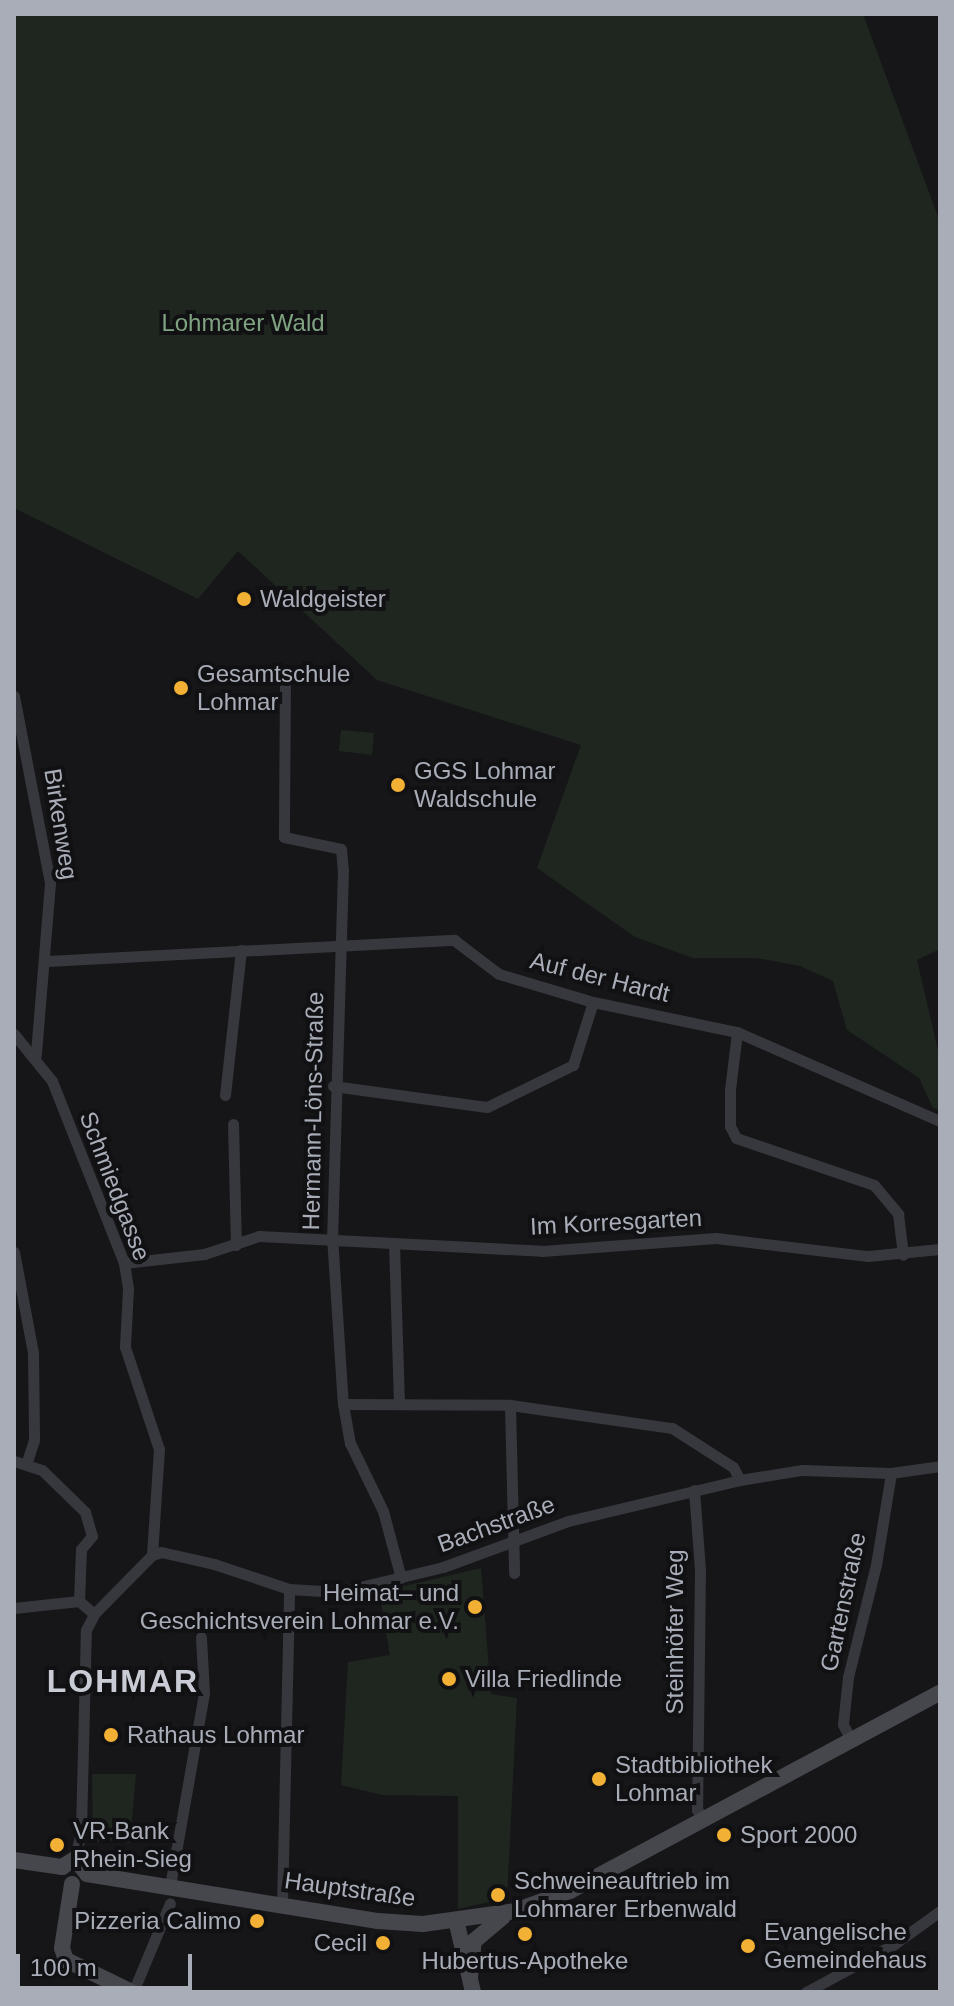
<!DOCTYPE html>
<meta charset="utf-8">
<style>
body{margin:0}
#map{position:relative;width:954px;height:2006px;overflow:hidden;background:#161618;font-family:Arial,sans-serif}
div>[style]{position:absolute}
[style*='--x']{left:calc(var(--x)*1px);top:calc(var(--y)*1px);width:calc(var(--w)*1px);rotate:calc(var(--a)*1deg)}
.green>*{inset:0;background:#1e261f}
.minor>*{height:11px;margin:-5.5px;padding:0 5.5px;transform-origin:5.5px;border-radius:5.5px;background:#37383d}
.secondary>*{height:16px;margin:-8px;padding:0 8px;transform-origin:8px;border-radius:8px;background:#45474d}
.dots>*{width:22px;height:22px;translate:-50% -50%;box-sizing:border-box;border:4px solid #111113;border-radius:50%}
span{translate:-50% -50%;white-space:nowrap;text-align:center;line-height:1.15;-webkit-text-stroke:8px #111113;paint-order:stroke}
.park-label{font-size:24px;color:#7fa381}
.poi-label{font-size:24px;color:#a8adb8}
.left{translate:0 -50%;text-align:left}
.right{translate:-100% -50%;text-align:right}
.street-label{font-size:24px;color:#a8adb8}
.district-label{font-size:32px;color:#c9ccd4;font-weight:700;letter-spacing:2px}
.frame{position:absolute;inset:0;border:16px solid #a8adb8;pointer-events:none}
.scale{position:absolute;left:16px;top:1954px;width:176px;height:36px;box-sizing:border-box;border:4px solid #a8adb8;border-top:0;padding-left:10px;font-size:24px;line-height:28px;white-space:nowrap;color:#a8adb8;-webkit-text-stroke:6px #111113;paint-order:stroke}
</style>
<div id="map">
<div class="green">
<div style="clip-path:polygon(14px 14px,863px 14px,940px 222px,940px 949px,917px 960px,940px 1059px,940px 1110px,933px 1108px,919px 1078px,847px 1030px,833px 981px,800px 966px,756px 958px,693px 958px,635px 937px,537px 868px,581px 745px,377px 680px,238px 551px,198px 599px,14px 508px)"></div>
<div style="clip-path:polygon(341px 730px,374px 733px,372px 755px,339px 751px)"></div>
<div style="clip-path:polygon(481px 1568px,491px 1694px,517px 1698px,507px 1898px,458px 1909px,458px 1796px,382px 1795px,341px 1785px,348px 1662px,390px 1655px,379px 1592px)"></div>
<div style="clip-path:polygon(92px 1774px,136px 1774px,130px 1843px,93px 1842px)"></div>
</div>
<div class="minor">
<div style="--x:285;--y:680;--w:157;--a:90.4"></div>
<div style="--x:284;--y:837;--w:58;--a:11.9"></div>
<div style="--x:341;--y:849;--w:21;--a:85"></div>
<div style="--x:343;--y:870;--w:366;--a:91.7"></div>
<div style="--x:332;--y:1236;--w:168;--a:86.3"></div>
<div style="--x:343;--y:1404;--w:40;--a:80"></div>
<div style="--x:350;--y:1443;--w:76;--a:64.1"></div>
<div style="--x:383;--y:1511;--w:69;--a:75"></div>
<div style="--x:14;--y:696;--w:190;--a:79.1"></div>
<div style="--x:50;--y:883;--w:173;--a:94.7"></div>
<div style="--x:47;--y:961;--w:408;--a:-3"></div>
<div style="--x:454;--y:940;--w:56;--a:37.1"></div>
<div style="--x:499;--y:974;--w:98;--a:16.6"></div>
<div style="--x:593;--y:1002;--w:147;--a:11.8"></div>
<div style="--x:737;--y:1032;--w:222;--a:23.7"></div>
<div style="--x:737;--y:1032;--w:58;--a:96.9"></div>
<div style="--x:730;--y:1090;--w:36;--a:90"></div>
<div style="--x:730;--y:1126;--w:13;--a:63"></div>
<div style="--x:736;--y:1138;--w:146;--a:18.8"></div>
<div style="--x:874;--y:1185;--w:38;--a:50"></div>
<div style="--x:898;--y:1214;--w:41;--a:83"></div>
<div style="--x:14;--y:1034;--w:60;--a:51"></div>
<div style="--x:52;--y:1081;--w:196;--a:68.4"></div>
<div style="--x:124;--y:1263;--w:26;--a:81"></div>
<div style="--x:128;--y:1289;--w:58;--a:93"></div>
<div style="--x:125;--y:1347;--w:108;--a:71.6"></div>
<div style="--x:159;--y:1449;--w:106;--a:93.8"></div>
<div style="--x:333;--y:1086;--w:155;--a:7.8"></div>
<div style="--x:487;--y:1107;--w:96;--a:-26"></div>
<div style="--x:573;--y:1065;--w:66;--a:-72.4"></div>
<div style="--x:225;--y:1095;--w:146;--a:-83.7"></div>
<div style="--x:233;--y:1124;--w:121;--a:88.6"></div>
<div style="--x:394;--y:1244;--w:158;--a:88.2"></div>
<div style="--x:14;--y:1252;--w:103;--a:79.3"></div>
<div style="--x:33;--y:1353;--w:87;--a:89.3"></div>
<div style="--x:34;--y:1440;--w:25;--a:108"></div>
<div style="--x:124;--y:1263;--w:81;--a:-6.4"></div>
<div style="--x:204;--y:1254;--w:58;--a:-18.1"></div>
<div style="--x:259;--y:1236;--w:283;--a:3"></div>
<div style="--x:542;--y:1251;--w:174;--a:-4.3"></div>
<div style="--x:716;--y:1238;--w:153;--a:6.8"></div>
<div style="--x:868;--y:1256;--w:72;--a:-5.6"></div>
<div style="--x:343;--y:1404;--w:167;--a:0.3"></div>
<div style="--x:510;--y:1405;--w:164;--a:8.1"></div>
<div style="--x:672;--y:1428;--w:72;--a:32.6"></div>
<div style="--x:733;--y:1467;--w:15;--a:62"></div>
<div style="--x:510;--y:1405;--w:168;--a:88.6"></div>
<div style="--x:14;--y:1461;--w:29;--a:18"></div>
<div style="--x:42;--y:1470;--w:60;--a:44.3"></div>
<div style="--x:85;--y:1512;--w:25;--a:74"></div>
<div style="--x:92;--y:1536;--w:17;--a:130"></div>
<div style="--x:81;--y:1549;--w:52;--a:92.2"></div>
<div style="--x:79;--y:1601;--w:20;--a:41"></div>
<div style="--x:694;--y:1490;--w:80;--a:85.7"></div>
<div style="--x:700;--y:1570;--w:240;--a:90.7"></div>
<div style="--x:697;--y:1810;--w:12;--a:48"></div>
<div style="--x:14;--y:1608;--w:65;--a:-6.1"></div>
<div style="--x:851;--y:1740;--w:18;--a:-117"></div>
<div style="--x:843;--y:1724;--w:47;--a:-83.9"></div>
<div style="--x:848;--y:1677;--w:115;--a:-76"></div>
<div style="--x:876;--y:1565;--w:93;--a:-80.7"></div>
<div style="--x:75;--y:1859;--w:30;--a:-78"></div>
<div style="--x:81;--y:1830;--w:200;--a:-88.6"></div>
<div style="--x:86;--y:1630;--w:18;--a:-63"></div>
<div style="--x:94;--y:1614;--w:83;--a:-45.5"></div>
<div style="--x:152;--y:1555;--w:9;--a:-18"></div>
<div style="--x:161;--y:1552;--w:54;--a:12.8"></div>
<div style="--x:214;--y:1564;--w:79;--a:18.4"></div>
<div style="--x:289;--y:1589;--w:50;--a:3.4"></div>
<div style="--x:339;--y:1592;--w:107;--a:-13.5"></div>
<div style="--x:443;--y:1567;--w:133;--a:-20.2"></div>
<div style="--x:568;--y:1521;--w:177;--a:-13.4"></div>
<div style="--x:740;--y:1480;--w:63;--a:-9.2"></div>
<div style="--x:802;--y:1470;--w:89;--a:1.9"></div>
<div style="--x:891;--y:1473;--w:49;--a:-8.1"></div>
<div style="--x:170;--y:1886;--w:196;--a:-80"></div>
<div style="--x:204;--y:1693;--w:56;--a:-93.1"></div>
<div style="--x:282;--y:1905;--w:316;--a:-88.7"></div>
<div style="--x:133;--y:1992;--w:96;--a:-67.4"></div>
<div style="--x:806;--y:1992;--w:99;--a:-28.4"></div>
<div style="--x:893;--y:1945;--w:58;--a:-35.9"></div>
</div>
<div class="secondary">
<div style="--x:14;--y:1860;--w:49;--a:8.3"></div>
<div style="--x:62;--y:1867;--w:15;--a:-32"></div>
<div style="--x:75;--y:1859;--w:19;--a:51"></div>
<div style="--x:87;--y:1874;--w:295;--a:9.2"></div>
<div style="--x:378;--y:1921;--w:45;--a:3.8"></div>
<div style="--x:423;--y:1924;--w:93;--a:-8"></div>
<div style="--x:515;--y:1911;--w:59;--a:-20"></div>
<div style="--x:570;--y:1891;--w:420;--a:-28.2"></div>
<div style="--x:72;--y:1884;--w:65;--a:98.9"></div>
<div style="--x:62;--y:1948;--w:13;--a:72"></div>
<div style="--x:66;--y:1960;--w:73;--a:25.9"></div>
<div style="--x:456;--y:1920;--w:74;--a:76.7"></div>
<div style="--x:470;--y:1977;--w:36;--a:-84"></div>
<div style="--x:474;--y:1941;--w:38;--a:-40"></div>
</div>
<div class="dots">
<div style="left:244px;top:599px;background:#f2b134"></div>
<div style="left:181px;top:688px;background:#f2b134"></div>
<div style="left:398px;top:785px;background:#f2b134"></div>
<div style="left:475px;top:1607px;background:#f2b134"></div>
<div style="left:449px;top:1679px;background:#f2b134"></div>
<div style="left:111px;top:1735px;background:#f2b134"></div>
<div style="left:599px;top:1779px;background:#f2b134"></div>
<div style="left:724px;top:1835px;background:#f2b134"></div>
<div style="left:57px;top:1845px;background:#f2b134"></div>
<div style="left:498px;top:1895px;background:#f2b134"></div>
<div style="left:257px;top:1921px;background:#f2b134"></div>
<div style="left:525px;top:1934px;background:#f2b134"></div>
<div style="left:383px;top:1943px;background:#f2b134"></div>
<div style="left:748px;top:1946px;background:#f2b134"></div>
</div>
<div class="park-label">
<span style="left:243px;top:323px">Lohmarer Wald</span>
</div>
<div class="poi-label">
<span class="left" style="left:260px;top:599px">Waldgeister</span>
<span class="left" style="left:197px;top:688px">Gesamtschule<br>Lohmar</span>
<span class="left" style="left:414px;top:785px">GGS Lohmar<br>Waldschule</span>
<span class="right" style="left:459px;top:1607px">Heimat– und<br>Geschichtsverein Lohmar e.V.</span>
<span class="left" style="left:465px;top:1679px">Villa Friedlinde</span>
<span class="left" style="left:127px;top:1735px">Rathaus Lohmar</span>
<span class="left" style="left:615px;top:1779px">Stadtbibliothek<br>Lohmar</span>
<span class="left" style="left:73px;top:1845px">VR-Bank<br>Rhein-Sieg</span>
<span class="left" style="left:740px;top:1835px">Sport 2000</span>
<span class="left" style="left:514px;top:1895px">Schweineauftrieb im<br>Lohmarer Erbenwald</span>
<span class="right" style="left:241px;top:1921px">Pizzeria Calimo</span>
<span class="left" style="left:764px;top:1946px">Evangelische<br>Gemeindehaus</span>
<span class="right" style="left:367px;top:1943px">Cecil</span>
<span style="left:525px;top:1961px">Hubertus-Apotheke</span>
</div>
<div class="street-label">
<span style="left:61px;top:824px;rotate:81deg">Birkenweg</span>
<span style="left:600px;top:977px;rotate:14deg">Auf der Hardt</span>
<span style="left:313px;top:1111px;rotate:-89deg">Hermann-Löns-Straße</span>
<span style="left:115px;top:1186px;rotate:69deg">Schmiedgasse</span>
<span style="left:616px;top:1222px;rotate:-3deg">Im Korresgarten</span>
<span style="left:496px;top:1524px;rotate:-20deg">Bachstraße</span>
<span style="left:843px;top:1602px;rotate:-78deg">Gartenstraße</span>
<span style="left:675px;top:1632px;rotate:-90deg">Steinhöfer Weg</span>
<span style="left:350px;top:1889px;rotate:8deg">Hauptstraße</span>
</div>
<div class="district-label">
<span style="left:123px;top:1681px">LOHMAR</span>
</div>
<div class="frame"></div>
<div class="scale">100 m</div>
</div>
